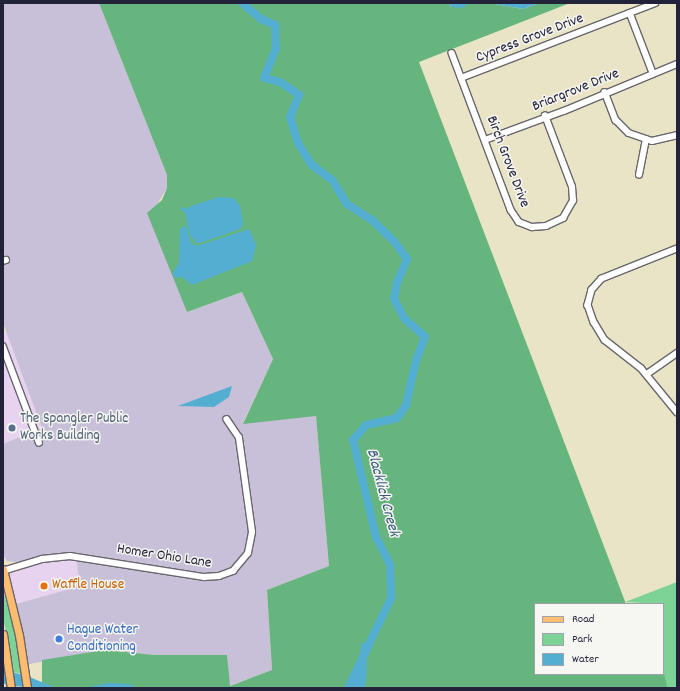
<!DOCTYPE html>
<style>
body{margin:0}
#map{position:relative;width:680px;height:691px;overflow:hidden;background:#e9e4c6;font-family:Dekko,sans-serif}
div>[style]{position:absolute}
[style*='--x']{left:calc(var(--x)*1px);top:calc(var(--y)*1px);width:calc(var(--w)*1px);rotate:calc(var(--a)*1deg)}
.built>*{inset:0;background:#e7d2ef}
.industrial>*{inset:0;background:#c8bfd8}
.green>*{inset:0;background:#7dd295}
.forest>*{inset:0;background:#66b47e}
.water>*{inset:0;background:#53aed1}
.river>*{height:8px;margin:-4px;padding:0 4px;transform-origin:4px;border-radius:4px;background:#53aed1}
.roads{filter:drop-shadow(1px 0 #68666c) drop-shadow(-1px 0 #68666c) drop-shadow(0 1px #68666c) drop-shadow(0 -1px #68666c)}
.minor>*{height:5.5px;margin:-2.75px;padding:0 2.75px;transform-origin:2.75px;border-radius:2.75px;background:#fff}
.major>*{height:7px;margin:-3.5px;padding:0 3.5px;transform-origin:3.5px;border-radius:3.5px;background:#febc70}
.dots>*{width:11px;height:11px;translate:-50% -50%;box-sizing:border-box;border:2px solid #f6f6f2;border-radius:50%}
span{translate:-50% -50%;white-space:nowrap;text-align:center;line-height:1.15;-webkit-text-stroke:3px #f6f6f2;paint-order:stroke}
.street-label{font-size:15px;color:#22223b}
.service-label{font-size:15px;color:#4e5e75}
.left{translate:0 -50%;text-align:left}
.food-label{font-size:15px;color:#c56008}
.shop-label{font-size:15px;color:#366cbe}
.water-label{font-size:16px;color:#365a77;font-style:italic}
.frame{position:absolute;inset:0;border:4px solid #22223b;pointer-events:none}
.legend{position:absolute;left:534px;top:603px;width:130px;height:72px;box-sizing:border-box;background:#f6f6f2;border:1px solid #a1a1a9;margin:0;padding:5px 7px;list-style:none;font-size:12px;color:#22223b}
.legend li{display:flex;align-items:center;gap:8px;height:20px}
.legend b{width:20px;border:1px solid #a1a1a9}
</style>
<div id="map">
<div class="built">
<div style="clip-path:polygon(7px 332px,42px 428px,3px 444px,3px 334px)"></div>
<div style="clip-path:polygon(76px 556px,80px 586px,13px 605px,7px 570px,35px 561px)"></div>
</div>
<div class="industrial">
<div style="clip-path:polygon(3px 3px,99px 3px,167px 175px,167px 188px,155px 208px,187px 312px,242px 292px,273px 359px,243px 423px,316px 415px,329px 566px,267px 590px,272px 670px,229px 686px,227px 655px,155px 655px,105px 650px,24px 665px,13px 605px,80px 586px,76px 556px,15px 562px,7px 561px,3px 555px,3px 444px,42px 428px,3px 323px)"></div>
</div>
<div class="green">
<div style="clip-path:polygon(677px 582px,677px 688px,668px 688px,663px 669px,663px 604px,625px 602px)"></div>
<div style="clip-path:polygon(3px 590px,15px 633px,22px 674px,14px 672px,3px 617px)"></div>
</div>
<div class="forest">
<div style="clip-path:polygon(99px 3px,449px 3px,451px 7px,467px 3px,490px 3px,523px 9px,539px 3px,570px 3px,419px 62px,626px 604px,535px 604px,535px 674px,663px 674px,663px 669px,668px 688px,42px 688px,42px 660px,105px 650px,155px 655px,227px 655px,230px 686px,272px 670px,267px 590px,329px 566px,316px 416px,243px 424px,273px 359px,242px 292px,187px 312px,147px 213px,162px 200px,167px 188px,167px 175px)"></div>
</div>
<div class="water">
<div style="clip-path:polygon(449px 3px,467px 3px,467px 4px,463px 8px,451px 7px)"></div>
<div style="clip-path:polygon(490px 3px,539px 3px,523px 9px)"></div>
<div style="clip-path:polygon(219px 197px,234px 198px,240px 206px,243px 224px,240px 229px,197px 244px,190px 235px,185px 212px,180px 210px,182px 207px,187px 209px,191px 206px)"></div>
<div style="clip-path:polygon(186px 225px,191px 243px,197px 246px,249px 229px,256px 245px,252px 261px,192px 285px,182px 277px,174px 278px,173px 272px,179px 263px,180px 229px)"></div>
<div style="clip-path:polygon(232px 386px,229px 397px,214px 407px,178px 406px)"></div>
<div style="clip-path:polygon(362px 642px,373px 645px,367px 658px,366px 682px,364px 688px,353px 688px)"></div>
<div style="clip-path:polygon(3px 669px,32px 678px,56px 688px,7px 686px,3px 682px)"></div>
<div style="clip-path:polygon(109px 683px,129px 684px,137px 688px,83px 688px)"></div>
</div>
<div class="river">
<div style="--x:242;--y:3;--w:25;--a:40"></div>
<div style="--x:261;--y:19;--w:15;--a:23"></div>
<div style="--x:275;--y:25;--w:23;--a:88"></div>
<div style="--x:276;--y:48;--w:32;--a:112"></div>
<div style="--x:264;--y:78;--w:16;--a:14"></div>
<div style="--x:280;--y:82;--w:23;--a:34"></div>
<div style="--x:299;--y:95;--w:24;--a:112"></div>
<div style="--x:290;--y:117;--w:27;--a:73"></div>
<div style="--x:298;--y:143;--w:26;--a:58"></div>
<div style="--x:312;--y:165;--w:26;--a:37"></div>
<div style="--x:333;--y:181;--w:27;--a:59"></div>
<div style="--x:347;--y:204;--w:31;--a:33"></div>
<div style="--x:373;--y:221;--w:29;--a:44"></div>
<div style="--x:394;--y:241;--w:22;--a:54"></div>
<div style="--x:407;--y:259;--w:25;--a:113"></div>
<div style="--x:397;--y:282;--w:17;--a:100"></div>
<div style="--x:394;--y:299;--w:21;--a:62"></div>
<div style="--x:404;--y:318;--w:28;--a:42"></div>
<div style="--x:425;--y:337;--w:25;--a:111"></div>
<div style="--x:416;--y:360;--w:46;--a:102.5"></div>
<div style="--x:406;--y:405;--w:16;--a:125"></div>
<div style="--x:397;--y:418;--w:32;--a:167"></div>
<div style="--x:366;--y:425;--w:20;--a:131"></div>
<div style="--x:353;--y:440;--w:100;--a:76.7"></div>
<div style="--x:376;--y:537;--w:30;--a:63"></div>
<div style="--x:390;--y:564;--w:34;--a:88"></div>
<div style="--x:391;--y:598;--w:100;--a:115.5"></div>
</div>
<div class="roads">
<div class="minor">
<div style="--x:630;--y:13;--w:64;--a:69"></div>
<div style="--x:452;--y:53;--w:168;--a:69.4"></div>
<div style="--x:511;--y:210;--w:14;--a:56"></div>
<div style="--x:519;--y:222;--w:14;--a:21"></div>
<div style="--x:532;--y:227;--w:14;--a:-4"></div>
<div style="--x:546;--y:226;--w:19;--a:-25"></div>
<div style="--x:563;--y:218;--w:20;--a:-60"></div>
<div style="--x:573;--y:201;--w:14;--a:-94"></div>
<div style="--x:572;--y:187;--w:76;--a:-110.8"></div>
<div style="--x:461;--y:78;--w:208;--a:-21.1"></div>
<div style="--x:605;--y:92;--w:30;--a:69"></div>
<div style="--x:616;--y:120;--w:18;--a:45"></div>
<div style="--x:629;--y:133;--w:24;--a:19"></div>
<div style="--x:652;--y:141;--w:26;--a:-13"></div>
<div style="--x:485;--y:140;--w:84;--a:-20.2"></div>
<div style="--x:564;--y:111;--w:122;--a:-22.6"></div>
<div style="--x:639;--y:175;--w:36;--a:-79"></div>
<div style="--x:677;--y:249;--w:81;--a:158.2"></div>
<div style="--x:602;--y:279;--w:15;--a:132"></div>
<div style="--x:592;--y:290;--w:16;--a:105"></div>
<div style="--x:588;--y:305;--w:18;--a:71"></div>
<div style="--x:594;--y:322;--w:21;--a:59"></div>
<div style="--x:605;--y:340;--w:46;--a:37.9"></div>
<div style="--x:641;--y:368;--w:57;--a:50.7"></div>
<div style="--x:3;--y:261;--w:3;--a:-18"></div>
<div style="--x:3;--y:346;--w:103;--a:69.4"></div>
<div style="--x:647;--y:374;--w:37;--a:-35"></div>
<div style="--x:3;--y:571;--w:41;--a:-17.1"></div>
<div style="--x:42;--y:559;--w:28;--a:-6"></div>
<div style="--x:70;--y:556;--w:136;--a:8.9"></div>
<div style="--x:204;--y:577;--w:15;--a:-4"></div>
<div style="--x:219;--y:576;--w:15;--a:-20"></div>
<div style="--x:233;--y:571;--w:23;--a:-50"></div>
<div style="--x:248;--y:553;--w:21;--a:-79"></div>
<div style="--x:252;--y:532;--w:95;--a:-97.9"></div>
<div style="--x:239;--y:438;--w:22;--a:-124"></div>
</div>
<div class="major">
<div style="--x:3;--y:569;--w:68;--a:76.4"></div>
<div style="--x:19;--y:635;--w:54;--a:81.4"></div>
<div style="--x:3;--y:634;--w:55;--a:81.6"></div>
</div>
</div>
<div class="dots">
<div style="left:12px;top:428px;background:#5c6f8a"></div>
<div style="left:44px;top:586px;background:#e8710a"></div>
<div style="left:59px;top:639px;background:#3f7fe0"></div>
</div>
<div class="street-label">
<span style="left:530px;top:39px;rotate:-21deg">Cypress Grove Drive</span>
<span style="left:576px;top:91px;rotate:-22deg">Briargrove Drive</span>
<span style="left:507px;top:162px;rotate:69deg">Birch Grove Drive</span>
<span style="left:164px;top:557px;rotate:9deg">Homer Ohio Lane</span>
</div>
<div class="service-label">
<span class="left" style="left:20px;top:428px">The Spangler Public<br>Works Building</span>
</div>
<div class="food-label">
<span class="left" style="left:52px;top:586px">Waffle House</span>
</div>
<div class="shop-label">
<span class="left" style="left:67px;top:639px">Hague Water<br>Conditioning</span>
</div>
<div class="water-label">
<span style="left:382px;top:493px;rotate:75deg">Blacklick Creek</span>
</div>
<div class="frame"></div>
<ul class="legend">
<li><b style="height:5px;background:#febc70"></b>Road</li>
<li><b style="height:11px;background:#7dd295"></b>Park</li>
<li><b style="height:11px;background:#53aed1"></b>Water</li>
</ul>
</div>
